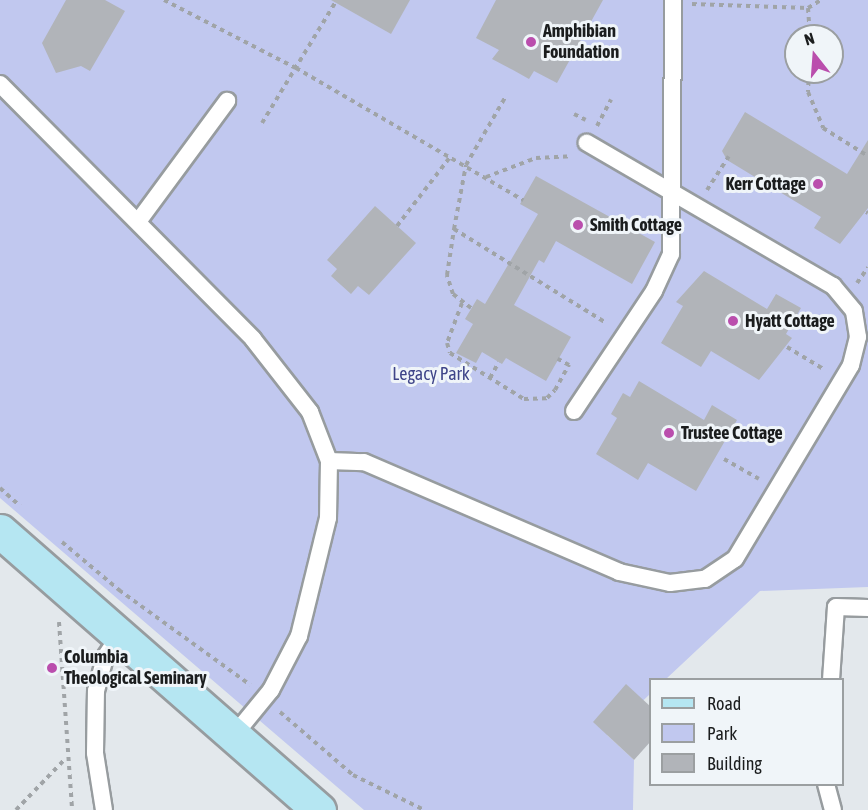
<!DOCTYPE html>
<style>
body{margin:0}
#map{position:relative;width:868px;height:810px;overflow:hidden;background:#e3e8ec;font-family:"Asap Condensed",sans-serif}
div>[style]{position:absolute}
[style*='--x']{left:calc(var(--x)*1px);top:calc(var(--y)*1px);width:calc(var(--w)*1px);rotate:calc(var(--a)*1deg)}
.green>*{inset:0;background:#c1c8ef}
.building>*{inset:0;background:#b1b4b9}
.path>*{height:4px;margin-top:-2px;transform-origin:0;background:repeating-linear-gradient(90deg,#a0a4a7 0 4.5px,transparent 0 9px)}
.roads{filter:drop-shadow(2px 0 #979c9f) drop-shadow(-2px 0 #979c9f) drop-shadow(0 2px #979c9f) drop-shadow(0 -2px #979c9f)}
.service>*{height:16px;margin:-8px;padding:0 8px;transform-origin:8px;border-radius:8px;background:#fff}
.secondary>*{height:33px;margin:-16.5px;padding:0 16.5px;transform-origin:16.5px;border-radius:16.5px;background:#b5e6f2}
.dots>*{width:16px;height:16px;translate:-50% -50%;box-sizing:border-box;border:3px solid #f0f5f9;border-radius:50%}
span{translate:-50% -50%;white-space:nowrap;text-align:center;line-height:1.15;-webkit-text-stroke:6px #f0f5f9;paint-order:stroke}
.poi-label{font-size:18px;color:#1b1d1e;font-weight:700}
.left{translate:0 -50%;text-align:left}
.right{translate:-100% -50%;text-align:right}
.park-label{font-size:18px;color:#3f4589}
.legend{position:absolute;left:649px;top:678px;width:195px;height:108px;box-sizing:border-box;background:#f0f5f9;border:2px solid #9b9fa1;margin:0;padding:8px 10px;list-style:none;font-size:18px;color:#1b1d1e}
.legend li{display:flex;align-items:center;gap:12px;height:30px}
.legend b{width:30px;border:2px solid #9b9fa1}
.north{position:absolute;left:784px;top:24px;width:60px;height:60px;box-sizing:border-box;background:#f0f5f9;border:2px solid #9b9fa1;border-radius:50%;rotate:343deg;font-size:16px;font-weight:700;line-height:24px;text-align:center;color:#1b1d1e}
.north::after{content:'';display:block;margin:auto;width:21px;height:27px;background:#ba4ead;clip-path:polygon(50% 0,100% 100%,50% 72%,0 100%)}
</style>
<div id="map">
<div class="green">
<div style="clip-path:polygon(evenodd,0 0,868px 0,868px 587px,760px 591px,666px 679px,650px 680px,650px 694px,607px 735px,634px 760px,633px 810px,364px 810px,0 498px,0 0,796px 36px,832px 36px,832px 72px,796px 72px,796px 36px)"></div>
</div>
<div class="building">
<div style="clip-path:polygon(66px 0,105px 0,125px 11px,90px 71px,81px 66px,56px 73px,42px 43px)"></div>
<div style="clip-path:polygon(331px 0,410px 0,391px 34px)"></div>
<div style="clip-path:polygon(496px 0,603px 0,557px 83px,534px 71px,529px 79px,513px 70px,492px 59px,499px 50px,476px 38px)"></div>
<div style="clip-path:polygon(745px 112px,847px 174px,868px 140px,868px 208px,840px 244px,814px 228px,821px 217px,727px 160px,722px 151px)"></div>
<div style="clip-path:polygon(536px 176px,655px 242px,632px 284px,556px 241px,544px 263px,539px 260px,514px 305px,571px 337px,546px 381px,506px 358px,502px 364px,482px 352px,476px 363px,456px 353px,473px 324px,465px 319px,477px 299px,485px 304px,538px 214px,520px 204px)"></div>
<div style="clip-path:polygon(375px 206px,416px 243px,369px 295px,358px 286px,351px 294px,331px 276px,337px 269px,327px 260px)"></div>
<div style="clip-path:polygon(704px 271px,767px 309px,776px 294px,801px 308px,786px 334px,792px 338px,759px 380px,711px 351px,701px 367px,661px 343px,683px 306px,676px 302px)"></div>
<div style="clip-path:polygon(639px 381px,704px 420px,712px 405px,737px 420px,696px 491px,648px 463px,638px 480px,596px 454px,617px 418px,611px 414px,623px 393px,630px 397px)"></div>
<div style="clip-path:polygon(626px 684px,651px 707px,651px 741px,634px 760px,593px 722px)"></div>
</div>
<div class="path">
<div style="--x:164;--y:0;--w:148;--a:27.3"></div>
<div style="--x:296;--y:68;--w:263;--a:30.2"></div>
<div style="--x:692;--y:4;--w:116;--a:2"></div>
<div style="--x:808;--y:8;--w:15;--a:-32"></div>
<div style="--x:808;--y:8;--w:28;--a:86"></div>
<div style="--x:809;--y:72;--w:20;--a:93"></div>
<div style="--x:808;--y:92;--w:39;--a:67"></div>
<div style="--x:823;--y:128;--w:53;--a:31.9"></div>
<div style="--x:574;--y:114;--w:13;--a:27"></div>
<div style="--x:262;--y:123;--w:140;--a:-58.7"></div>
<div style="--x:597;--y:126;--w:30;--a:-62"></div>
<div style="--x:486;--y:177;--w:53;--a:-20.8"></div>
<div style="--x:536;--y:158;--w:35;--a:-3"></div>
<div style="--x:707;--y:190;--w:40;--a:-57.1"></div>
<div style="--x:866;--y:212;--w:2;--a:27"></div>
<div style="--x:397;--y:226;--w:88;--a:-52.4"></div>
<div style="--x:454;--y:229;--w:179;--a:31.7"></div>
<div style="--x:857;--y:283;--w:19;--a:-55"></div>
<div style="--x:462;--y:303;--w:43;--a:110.6"></div>
<div style="--x:447;--y:343;--w:10;--a:73"></div>
<div style="--x:450;--y:353;--w:87;--a:31.9"></div>
<div style="--x:524;--y:399;--w:23;--a:-2"></div>
<div style="--x:547;--y:398;--w:11;--a:-45"></div>
<div style="--x:555;--y:390;--w:29;--a:-61"></div>
<div style="--x:569;--y:365;--w:13;--a:-151"></div>
<div style="--x:471;--y:308;--w:23;--a:-142"></div>
<div style="--x:453;--y:294;--w:20;--a:-108"></div>
<div style="--x:447;--y:275;--w:47;--a:-81.3"></div>
<div style="--x:454;--y:229;--w:65;--a:-79.4"></div>
<div style="--x:466;--y:165;--w:80;--a:-59.9"></div>
<div style="--x:787;--y:347;--w:44;--a:31.2"></div>
<div style="--x:490;--y:378;--w:18;--a:-61"></div>
<div style="--x:724;--y:459;--w:40;--a:29.7"></div>
<div style="--x:0;--y:488;--w:27;--a:42"></div>
<div style="--x:62;--y:542;--w:75;--a:40.1"></div>
<div style="--x:119;--y:590;--w:162;--a:35.9"></div>
<div style="--x:59;--y:622;--w:188;--a:86"></div>
<div style="--x:280;--y:712;--w:96;--a:40.8"></div>
<div style="--x:353;--y:775;--w:79;--a:26.2"></div>
<div style="--x:16;--y:810;--w:71;--a:-46.1"></div>
</div>
<div class="roads">
<div class="service">
<div style="--x:0;--y:84;--w:359;--a:45.2"></div>
<div style="--x:253;--y:339;--w:93;--a:52"></div>
<div style="--x:310;--y:412;--w:53;--a:68.8"></div>
<div style="--x:329;--y:461;--w:57;--a:91"></div>
<div style="--x:328;--y:518;--w:122;--a:103.8"></div>
<div style="--x:299;--y:636;--w:61;--a:117.4"></div>
<div style="--x:271;--y:690;--w:57;--a:129.3"></div>
<div style="--x:140;--y:219;--w:147;--a:-53.6"></div>
<div style="--x:574;--y:411;--w:144;--a:-56.3"></div>
<div style="--x:654;--y:291;--w:41;--a:-65.3"></div>
<div style="--x:671;--y:254;--w:254;--a:-89.5"></div>
<div style="--x:329;--y:461;--w:35;--a:2"></div>
<div style="--x:364;--y:462;--w:278;--a:23.3"></div>
<div style="--x:619;--y:572;--w:52;--a:12.2"></div>
<div style="--x:670;--y:583;--w:35;--a:-7"></div>
<div style="--x:705;--y:579;--w:36;--a:-34"></div>
<div style="--x:735;--y:559;--w:226;--a:-59.1"></div>
<div style="--x:851;--y:365;--w:29;--a:-76"></div>
<div style="--x:858;--y:337;--w:26;--a:-99"></div>
<div style="--x:854;--y:311;--w:33;--a:-130"></div>
<div style="--x:833;--y:286;--w:285;--a:-149.8"></div>
<div style="--x:831;--y:680;--w:73;--a:-86.1"></div>
<div style="--x:836;--y:607;--w:32;--a:2"></div>
<div style="--x:826;--y:784;--w:27;--a:75"></div>
<div style="--x:104;--y:810;--w:58;--a:-99"></div>
<div style="--x:95;--y:753;--w:62;--a:-89.1"></div>
<div style="--x:96;--y:691;--w:35;--a:-75"></div>
<div style="--x:105;--y:657;--w:27;--a:-56"></div>
</div>
<div class="secondary">
<div style="--x:0;--y:531;--w:424;--a:41.2"></div>
</div>
</div>
<div class="dots">
<div style="left:531px;top:42px;background:#ba4ead"></div>
<div style="left:818px;top:184px;background:#ba4ead"></div>
<div style="left:578px;top:225px;background:#ba4ead"></div>
<div style="left:733px;top:321px;background:#ba4ead"></div>
<div style="left:669px;top:433px;background:#ba4ead"></div>
<div style="left:52px;top:668px;background:#ba4ead"></div>
</div>
<div class="poi-label">
<span class="left" style="left:543px;top:42px">Amphibian<br>Foundation</span>
<span class="right" style="left:806px;top:184px">Kerr Cottage</span>
<span class="left" style="left:590px;top:225px">Smith Cottage</span>
<span class="left" style="left:745px;top:321px">Hyatt Cottage</span>
<span class="left" style="left:681px;top:433px">Trustee Cottage</span>
<span class="left" style="left:64px;top:668px">Columbia<br>Theological Seminary</span>
</div>
<div class="park-label">
<span style="left:431px;top:374px">Legacy Park</span>
</div>
<ul class="legend">
<li><b style="height:8px;background:#b5e6f2"></b>Road</li>
<li><b style="height:16px;background:#c1c8ef"></b>Park</li>
<li><b style="height:16px;background:#b1b4b9"></b>Building</li>
</ul>
<div class="north">N</div>
</div>
